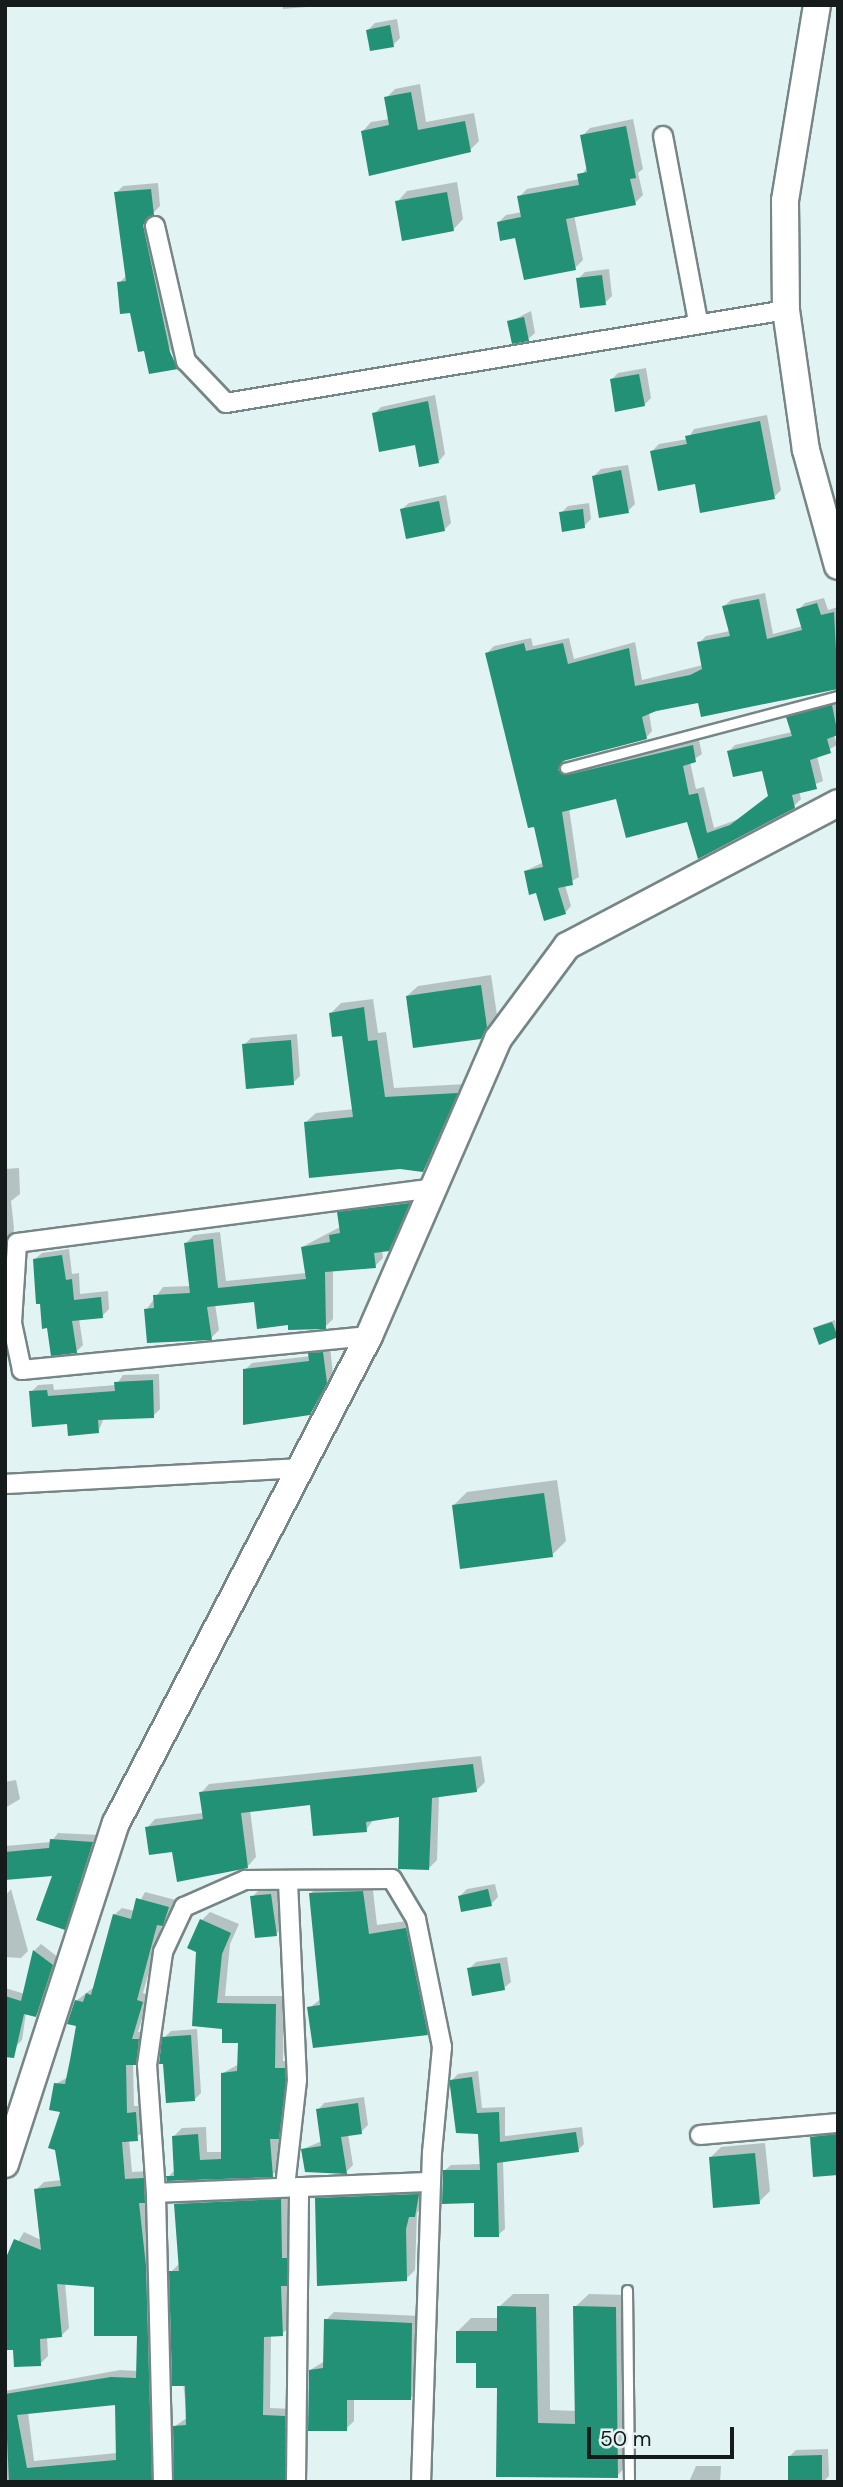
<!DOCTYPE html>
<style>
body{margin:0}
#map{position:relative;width:843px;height:2487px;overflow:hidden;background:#e2f3f3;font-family:"DM Sans",sans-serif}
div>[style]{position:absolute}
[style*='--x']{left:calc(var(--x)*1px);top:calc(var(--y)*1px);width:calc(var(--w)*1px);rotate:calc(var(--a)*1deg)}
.shadow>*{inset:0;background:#0003}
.building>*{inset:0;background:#239175}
.roads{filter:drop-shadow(2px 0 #768585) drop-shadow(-2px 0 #768585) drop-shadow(0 2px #768585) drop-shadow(0 -2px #768585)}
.lane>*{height:9px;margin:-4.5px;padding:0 4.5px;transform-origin:4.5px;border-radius:4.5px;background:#fff}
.street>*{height:18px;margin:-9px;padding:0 9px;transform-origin:9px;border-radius:9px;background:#fff}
.secondary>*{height:26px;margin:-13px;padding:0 13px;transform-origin:13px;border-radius:13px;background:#fff}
span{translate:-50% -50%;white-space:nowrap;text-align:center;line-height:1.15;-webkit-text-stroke:7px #e2f3f3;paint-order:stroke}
.frame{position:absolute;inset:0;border:7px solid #151b1b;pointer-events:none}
.scale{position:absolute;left:587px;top:2427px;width:147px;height:32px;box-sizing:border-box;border:4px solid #151b1b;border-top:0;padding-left:9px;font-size:21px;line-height:24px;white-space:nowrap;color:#151b1b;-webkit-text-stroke:5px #e2f3f3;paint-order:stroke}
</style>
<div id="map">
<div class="shadow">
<div style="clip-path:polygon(283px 5px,331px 5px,283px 9px)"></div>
<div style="clip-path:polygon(397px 19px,400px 38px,393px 45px,368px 30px,375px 23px)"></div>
<div style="clip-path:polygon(420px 84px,426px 122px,474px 113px,479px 141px,470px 150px,363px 131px,371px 122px,390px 119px,386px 98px,395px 89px)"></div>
<div style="clip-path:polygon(633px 119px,643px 169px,638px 173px,643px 195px,635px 203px,574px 215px,583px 260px,575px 268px,498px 223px,506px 215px,522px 212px,519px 197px,527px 189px,580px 179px,588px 165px,582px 136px,590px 128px)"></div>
<div style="clip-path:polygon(457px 182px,463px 219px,453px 230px,397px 202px,407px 191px)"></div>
<div style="clip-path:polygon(evenodd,158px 183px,160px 206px,149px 217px,176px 344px,184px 361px,177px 367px,146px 349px,119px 283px,126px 276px,116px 193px,123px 186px,158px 183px,167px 343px,178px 365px,174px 365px,167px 343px)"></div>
<div style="clip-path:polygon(609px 269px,612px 296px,605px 303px,578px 279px,585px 272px)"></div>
<div style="clip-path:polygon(531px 311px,535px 333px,528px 339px,509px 322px)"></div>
<div style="clip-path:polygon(646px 368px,651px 398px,644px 405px,611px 380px,618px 373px)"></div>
<div style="clip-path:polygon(435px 395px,445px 454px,439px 461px,374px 414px,381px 407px)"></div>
<div style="clip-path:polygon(767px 415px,781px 490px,774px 497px,696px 482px,652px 451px,659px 444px,688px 439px,694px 429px)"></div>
<div style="clip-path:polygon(628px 465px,635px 504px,628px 511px,594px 476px,601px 469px)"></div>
<div style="clip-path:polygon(446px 495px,451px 523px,444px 530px,402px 509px,409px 503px)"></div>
<div style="clip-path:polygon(589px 503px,591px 519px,584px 526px,561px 513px,568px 506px)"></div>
<div style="clip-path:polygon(765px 593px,773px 634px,803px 626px,798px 610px,805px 603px,824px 598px,828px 610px,838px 607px,838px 685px,783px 701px,781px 695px,699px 701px,649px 713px,652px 731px,646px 738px,563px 759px,574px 769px,699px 740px,702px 754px,690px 762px,696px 789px,704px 787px,714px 828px,739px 819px,770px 796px,763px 769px,729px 751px,735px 745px,792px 732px,788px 717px,795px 711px,838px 699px,838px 734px,834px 735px,837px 745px,817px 756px,823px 781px,799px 791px,801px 799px,794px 806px,699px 856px,688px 820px,618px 797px,569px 808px,579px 877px,565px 885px,571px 906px,565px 913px,537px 891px,525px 871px,544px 862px,487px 653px,494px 646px,531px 638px,533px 646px,569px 638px,574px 659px,635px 642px,642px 680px,703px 665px,699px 643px,706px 636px,730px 631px,724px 606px,731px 600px)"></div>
<div style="clip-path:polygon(491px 975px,497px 1015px,480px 1037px,407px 996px,418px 986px)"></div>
<div style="clip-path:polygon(373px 999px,378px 1033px,386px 1032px,394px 1088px,466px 1084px,432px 1160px,422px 1170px,306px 1122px,316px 1113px,354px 1109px,343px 1034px,331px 1013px,341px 1003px)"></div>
<div style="clip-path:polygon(297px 1034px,300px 1076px,293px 1083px,244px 1045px,251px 1038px)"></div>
<div style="clip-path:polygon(19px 1168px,20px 1194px,11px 1201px,14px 1228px,11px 1253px,5px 1258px,5px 1169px)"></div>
<div style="clip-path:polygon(416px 1196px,397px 1240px,382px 1250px,383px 1258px,375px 1266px,333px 1270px,333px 1319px,325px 1327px,289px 1323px,255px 1300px,215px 1304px,219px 1330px,211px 1338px,146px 1310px,163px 1287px,191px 1286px,186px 1243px,194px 1235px,220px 1232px,226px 1281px,306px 1273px,302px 1247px,340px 1227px,338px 1213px,347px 1205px)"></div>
<div style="clip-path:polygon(69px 1249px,72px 1274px,79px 1273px,80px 1294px,108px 1291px,109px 1309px,102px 1316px,79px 1319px,83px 1345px,76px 1352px,49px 1326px,35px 1259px,42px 1253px)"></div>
<div style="clip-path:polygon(835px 1320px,837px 1336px,815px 1329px,818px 1326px)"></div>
<div style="clip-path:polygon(330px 1346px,333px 1375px,309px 1413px,245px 1370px,252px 1363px,311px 1356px,317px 1347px)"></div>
<div style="clip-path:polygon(159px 1374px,160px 1409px,153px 1416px,104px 1418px,98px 1432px,68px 1422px,31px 1392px,38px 1385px,53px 1384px,54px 1390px,116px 1385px,123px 1375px)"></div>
<div style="clip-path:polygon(557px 1480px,566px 1541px,552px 1555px,453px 1506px,467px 1492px)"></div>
<div style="clip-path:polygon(481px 1756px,485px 1782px,476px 1791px,439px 1795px,437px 1860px,429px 1868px,401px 1815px,374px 1819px,366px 1830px,311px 1803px,250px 1810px,256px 1857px,248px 1866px,174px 1850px,147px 1828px,155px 1819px,203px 1813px,201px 1793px,209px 1784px)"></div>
<div style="clip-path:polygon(16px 1780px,20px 1799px,5px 1808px,5px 1782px)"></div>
<div style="clip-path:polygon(58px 1833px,99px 1835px,71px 1921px,64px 1928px,54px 1874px,5px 1879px,5px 1846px,51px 1842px)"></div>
<div style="clip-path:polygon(372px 1882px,377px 1925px,415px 1920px,436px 2025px,427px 2034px,309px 2008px,322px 1998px,311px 1893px,320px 1884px)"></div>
<div style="clip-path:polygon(495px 1884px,498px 1897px,491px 1904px,460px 1896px,467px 1889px)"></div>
<div style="clip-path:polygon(278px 1888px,283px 1927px,276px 1934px,252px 1897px,259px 1890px)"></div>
<div style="clip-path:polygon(11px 1889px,28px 1951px,21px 1958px,5px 1957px,5px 1896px)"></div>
<div style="clip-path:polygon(evenodd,145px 1892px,176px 1900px,162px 1924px,143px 1993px,149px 1995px,138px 2032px,146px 2032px,143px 2056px,133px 2064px,134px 2106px,143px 2106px,145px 2132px,129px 2140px,132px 2172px,150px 2171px,152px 2193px,146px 2199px,153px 2257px,164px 2482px,5px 2482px,5px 2391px,120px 2370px,138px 2371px,138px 2334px,96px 2286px,65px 2283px,69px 2328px,61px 2336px,47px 2337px,48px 2356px,40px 2364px,5px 2264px,24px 2232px,41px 2240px,36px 2190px,44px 2182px,62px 2180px,62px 2111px,56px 2084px,68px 2077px,78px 2025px,76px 2001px,94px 1987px,114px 1915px,122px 1908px,135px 1911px,145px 1892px,116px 2403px,117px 2453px,34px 2461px,28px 2412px,116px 2403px)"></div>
<div style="clip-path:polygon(210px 1912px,239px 1924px,230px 1944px,225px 1996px,284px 1996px,283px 2061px,293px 2061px,287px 2129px,279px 2137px,281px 2167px,272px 2175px,168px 2177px,175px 2170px,174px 2136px,182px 2128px,206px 2127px,207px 2152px,223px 2152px,223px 2073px,239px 2064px,239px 2041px,223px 2028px,194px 2025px,202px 1920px)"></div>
<div style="clip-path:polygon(41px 1944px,59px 1958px,42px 2008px,36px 2015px,26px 2013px,22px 2040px,15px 2047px,5px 2045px,5px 1988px,25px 1994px,34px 1951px)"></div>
<div style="clip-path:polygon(507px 1957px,511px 1982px,504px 1988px,469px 1969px,476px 1962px)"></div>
<div style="clip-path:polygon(197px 2029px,201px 2093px,195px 2099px,164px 2038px,171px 2031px)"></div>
<div style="clip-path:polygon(478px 2071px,482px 2108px,505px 2107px,505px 2136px,582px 2127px,584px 2144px,578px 2150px,503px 2160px,505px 2229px,498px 2235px,476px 2201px,444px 2171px,451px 2165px,482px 2164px,480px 2132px,452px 2080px,458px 2074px)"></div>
<div style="clip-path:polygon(364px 2097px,368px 2125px,361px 2132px,348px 2134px,353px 2165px,346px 2172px,303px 2149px,322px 2141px,318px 2110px,324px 2103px)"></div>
<div style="clip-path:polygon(838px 2129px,838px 2173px,812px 2138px,819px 2131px)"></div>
<div style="clip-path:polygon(765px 2143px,770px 2191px,759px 2202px,710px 2158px,721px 2147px)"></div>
<div style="clip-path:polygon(427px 2186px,423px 2206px,417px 2213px,415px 2270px,406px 2279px,317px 2199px,326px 2190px)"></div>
<div style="clip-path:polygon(288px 2192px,289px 2251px,294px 2251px,294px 2276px,288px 2281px,290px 2326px,282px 2334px,271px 2335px,270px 2408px,293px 2409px,295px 2482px,176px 2482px,175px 2426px,187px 2418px,171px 2272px,179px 2264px,176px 2204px,184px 2196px)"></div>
<div style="clip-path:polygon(513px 2294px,549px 2294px,550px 2410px,577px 2411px,575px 2307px,589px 2294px,628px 2295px,630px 2462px,617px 2476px,498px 2476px,499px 2386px,458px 2331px,471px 2318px,499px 2318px,499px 2307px)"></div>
<div style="clip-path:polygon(334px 2312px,419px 2316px,418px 2390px,410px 2399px,354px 2398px,354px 2421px,346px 2429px,310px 2370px,325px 2361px,326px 2320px)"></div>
<div style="clip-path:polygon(828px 2449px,829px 2476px,823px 2482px,790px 2482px,790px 2456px,796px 2450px)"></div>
<div style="clip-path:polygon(696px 2466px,721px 2466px,720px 2482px,689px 2482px)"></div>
</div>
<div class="building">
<div style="clip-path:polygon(390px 25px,394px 47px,370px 51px,366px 30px)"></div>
<div style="clip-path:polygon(411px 92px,418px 130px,465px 121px,471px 152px,369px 176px,361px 131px,389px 125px,384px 97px)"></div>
<div style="clip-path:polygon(626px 126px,636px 178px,630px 179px,636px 205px,566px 219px,576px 270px,524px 280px,515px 238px,500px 241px,497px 222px,521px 217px,517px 196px,579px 185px,577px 174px,587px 172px,580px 135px)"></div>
<div style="clip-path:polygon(151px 189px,154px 215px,143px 225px,170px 352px,178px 369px,149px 374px,144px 351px,138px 352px,130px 313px,120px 314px,117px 282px,126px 281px,114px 192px)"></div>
<div style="clip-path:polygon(447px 192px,454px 231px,402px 241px,395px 201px)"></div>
<div style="clip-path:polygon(602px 275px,606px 305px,580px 308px,576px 278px)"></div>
<div style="clip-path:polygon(524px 317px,529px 341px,512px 344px,507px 321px)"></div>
<div style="clip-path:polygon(639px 374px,645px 406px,615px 412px,610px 379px)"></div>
<div style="clip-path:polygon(428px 401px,439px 463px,419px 467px,415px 445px,379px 452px,372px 413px)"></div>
<div style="clip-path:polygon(760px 421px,775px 499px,700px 513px,695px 484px,658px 491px,650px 451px,687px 444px,685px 436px)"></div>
<div style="clip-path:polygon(621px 470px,629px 513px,599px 518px,592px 476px)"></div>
<div style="clip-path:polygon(439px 501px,445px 531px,406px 539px,400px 509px)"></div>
<div style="clip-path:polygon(583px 509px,585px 528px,562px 532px,559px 512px)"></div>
<div style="clip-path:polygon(759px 599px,767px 639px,802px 630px,796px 609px,817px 603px,821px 615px,834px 612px,838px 689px,701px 717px,698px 703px,656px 711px,642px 717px,647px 739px,563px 761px,558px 770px,567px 775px,693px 745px,696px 762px,683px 766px,689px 795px,698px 793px,707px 833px,730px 825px,768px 796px,762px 771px,733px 777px,727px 751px,792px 736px,786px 717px,832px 705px,838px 735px,827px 739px,831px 753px,810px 760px,817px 789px,792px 795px,795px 808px,698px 859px,687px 822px,626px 838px,616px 799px,562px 812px,573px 885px,558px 888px,566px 914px,544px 921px,536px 893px,529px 895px,524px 871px,543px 867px,534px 827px,528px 828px,485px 653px,524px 643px,526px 651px,563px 643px,568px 664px,629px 648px,635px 686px,690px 675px,702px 669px,697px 642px,730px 636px,722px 606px)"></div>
<div style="clip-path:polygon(481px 985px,487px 1027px,481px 1039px,413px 1048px,406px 996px)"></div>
<div style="clip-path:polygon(364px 1007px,368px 1041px,377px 1040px,385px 1097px,458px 1093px,423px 1172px,400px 1169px,309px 1178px,304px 1122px,353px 1117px,342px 1036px,332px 1037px,329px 1013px)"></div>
<div style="clip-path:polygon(291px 1040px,294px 1085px,246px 1089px,242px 1044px)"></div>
<div style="clip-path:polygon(410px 1203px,389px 1251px,374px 1253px,376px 1268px,325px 1272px,326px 1329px,288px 1330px,288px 1325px,257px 1329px,254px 1302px,207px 1307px,212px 1340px,147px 1343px,144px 1309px,154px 1308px,153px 1295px,190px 1293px,184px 1243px,213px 1239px,218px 1288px,306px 1279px,301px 1247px,330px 1242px,329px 1235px,340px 1233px,337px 1212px)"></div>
<div style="clip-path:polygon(62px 1255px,66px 1280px,72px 1279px,74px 1300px,101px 1297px,103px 1318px,72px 1321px,77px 1353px,51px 1356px,47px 1328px,42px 1329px,40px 1304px,36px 1304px,33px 1259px)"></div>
<div style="clip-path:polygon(832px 1322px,838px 1337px,819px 1345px,813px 1328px)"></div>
<div style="clip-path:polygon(323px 1352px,327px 1383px,310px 1415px,243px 1425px,243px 1369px,309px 1361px,308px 1353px)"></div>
<div style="clip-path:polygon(153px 1380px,154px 1418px,98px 1420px,99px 1433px,68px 1436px,67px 1424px,32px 1427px,29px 1391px,47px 1390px,48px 1396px,115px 1391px,114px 1382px)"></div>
<div style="clip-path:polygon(544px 1493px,553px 1557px,460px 1569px,452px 1505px)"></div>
<div style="clip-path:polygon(473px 1764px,477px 1792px,432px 1798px,429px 1870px,398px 1869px,399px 1817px,366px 1822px,367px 1832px,313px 1836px,310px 1805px,241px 1813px,248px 1868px,177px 1882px,172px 1852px,149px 1855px,145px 1827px,203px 1819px,199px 1792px)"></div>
<div style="clip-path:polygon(50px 1839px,93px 1842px,65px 1930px,36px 1920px,52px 1876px,5px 1880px,5px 1852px,49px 1848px)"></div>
<div style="clip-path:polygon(488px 1889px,492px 1906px,461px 1912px,458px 1896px)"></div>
<div style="clip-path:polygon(363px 1891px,369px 1934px,406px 1928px,428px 2035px,313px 2048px,307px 2007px,320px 2005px,309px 1893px)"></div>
<div style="clip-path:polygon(271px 1894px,277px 1936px,255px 1938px,250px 1896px)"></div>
<div style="clip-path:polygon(evenodd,136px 1898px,169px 1907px,163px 1926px,157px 1925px,137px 2000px,143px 2002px,132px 2039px,139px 2039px,136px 2065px,126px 2065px,127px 2113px,136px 2112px,138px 2141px,122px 2142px,125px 2179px,144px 2178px,145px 2203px,139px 2203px,146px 2266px,152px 2482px,9px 2482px,5px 2394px,111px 2377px,136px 2378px,137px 2336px,94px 2336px,94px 2287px,57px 2284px,62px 2337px,40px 2339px,41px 2366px,14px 2367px,13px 2350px,5px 2350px,5px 2260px,14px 2239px,41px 2250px,34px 2189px,61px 2186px,55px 2150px,48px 2148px,60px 2112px,49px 2110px,54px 2083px,65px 2084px,70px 2060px,76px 2026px,67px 2024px,75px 2000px,83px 2002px,86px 1993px,91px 1995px,113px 1914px,131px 1919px,136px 1898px,115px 2405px,116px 2460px,27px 2468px,17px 2415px,115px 2405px)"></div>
<div style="clip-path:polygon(200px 1919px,231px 1933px,222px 1954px,217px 2003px,276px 2004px,275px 2068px,285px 2068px,286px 2080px,279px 2139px,270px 2139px,273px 2177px,167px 2181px,166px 2176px,174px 2176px,172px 2136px,198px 2134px,200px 2160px,221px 2159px,221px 2073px,237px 2071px,238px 2043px,222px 2043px,222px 2029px,192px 2026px,196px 1952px,187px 1948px)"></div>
<div style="clip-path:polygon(33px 1950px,53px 1965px,36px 2017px,24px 2014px,14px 2058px,5px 2057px,5px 1996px,21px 2001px)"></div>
<div style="clip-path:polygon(500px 1963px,505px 1990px,472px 1996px,467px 1968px)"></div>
<div style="clip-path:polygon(191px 2035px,195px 2101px,166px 2103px,163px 2064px,159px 2064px,162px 2037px)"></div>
<div style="clip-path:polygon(472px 2077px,477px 2113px,499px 2112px,500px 2142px,576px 2132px,579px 2152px,497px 2163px,499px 2237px,474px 2237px,474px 2203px,442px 2204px,443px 2170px,480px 2170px,478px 2134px,456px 2133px,450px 2086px,450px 2080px)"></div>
<div style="clip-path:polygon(358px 2103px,362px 2134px,341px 2137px,347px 2174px,305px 2172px,301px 2149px,321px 2146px,316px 2109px)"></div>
<div style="clip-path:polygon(838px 2134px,838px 2175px,813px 2177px,810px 2137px)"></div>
<div style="clip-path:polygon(755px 2153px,760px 2204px,713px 2208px,709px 2157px)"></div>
<div style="clip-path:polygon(419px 2194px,415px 2217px,409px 2217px,406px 2229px,407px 2281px,317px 2286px,315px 2198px)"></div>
<div style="clip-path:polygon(281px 2199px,282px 2258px,287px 2258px,287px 2286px,281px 2286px,283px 2336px,264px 2337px,263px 2415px,285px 2416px,285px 2482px,174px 2482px,173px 2426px,186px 2425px,185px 2386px,172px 2386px,169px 2271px,179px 2271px,174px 2204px)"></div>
<div style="clip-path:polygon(497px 2306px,536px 2307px,538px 2423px,575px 2424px,573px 2306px,616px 2307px,618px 2478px,496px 2477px,497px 2388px,476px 2388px,476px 2363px,456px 2363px,456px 2331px,497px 2331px)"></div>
<div style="clip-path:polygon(324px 2319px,412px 2323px,411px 2400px,347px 2400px,347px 2431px,308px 2431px,309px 2370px,323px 2368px)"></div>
<div style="clip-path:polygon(822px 2455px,822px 2482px,788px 2482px,788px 2456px)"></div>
</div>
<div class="roads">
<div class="lane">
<div style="--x:565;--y:768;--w:282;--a:-14.8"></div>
<div style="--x:627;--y:2290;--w:192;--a:89.4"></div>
</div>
<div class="street">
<div style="--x:663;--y:136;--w:188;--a:79.3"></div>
<div style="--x:155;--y:226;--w:139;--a:77.1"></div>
<div style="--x:186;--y:361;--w:58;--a:46.4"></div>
<div style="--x:226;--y:403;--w:568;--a:-9.43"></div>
<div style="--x:369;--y:1336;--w:349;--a:174.4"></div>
<div style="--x:22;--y:1370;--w:48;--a:-102"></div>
<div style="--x:12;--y:1323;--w:80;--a:-86.4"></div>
<div style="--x:17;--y:1243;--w:421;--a:-7.5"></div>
<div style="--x:5;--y:1484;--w:298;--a:-3.1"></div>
<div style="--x:700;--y:2135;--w:139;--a:-5"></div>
<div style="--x:285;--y:2187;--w:108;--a:-83.6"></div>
<div style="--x:297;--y:2080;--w:200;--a:-92.6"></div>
<div style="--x:156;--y:2193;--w:275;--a:-2.3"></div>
<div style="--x:163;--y:2482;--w:289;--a:-91.4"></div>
<div style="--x:156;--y:2193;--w:128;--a:-94"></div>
<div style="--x:147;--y:2065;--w:114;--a:-81.9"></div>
<div style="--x:163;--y:1952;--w:50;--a:-65"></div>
<div style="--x:184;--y:1907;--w:67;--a:-23.9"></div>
<div style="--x:245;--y:1880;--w:147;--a:-0.4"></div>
<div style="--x:392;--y:1879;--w:47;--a:59"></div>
<div style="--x:416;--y:1919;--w:131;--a:78.5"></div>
<div style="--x:442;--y:2047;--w:105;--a:95.4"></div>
<div style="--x:432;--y:2152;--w:330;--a:91.9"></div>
<div style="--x:296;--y:2482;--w:295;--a:-89.4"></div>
</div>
<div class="secondary">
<div style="--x:817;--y:5;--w:198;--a:99.3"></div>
<div style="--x:785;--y:200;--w:110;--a:89.5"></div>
<div style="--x:786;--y:310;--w:141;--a:81.9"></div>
<div style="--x:806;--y:450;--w:120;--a:74.6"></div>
<div style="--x:5;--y:2164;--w:359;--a:-72"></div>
<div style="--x:116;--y:1823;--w:549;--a:-62.55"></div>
<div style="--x:369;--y:1336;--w:324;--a:-66.5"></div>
<div style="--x:498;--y:1039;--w:116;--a:-53.4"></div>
<div style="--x:567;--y:946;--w:306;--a:-27.8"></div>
</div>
</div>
<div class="frame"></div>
<div class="scale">50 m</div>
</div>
